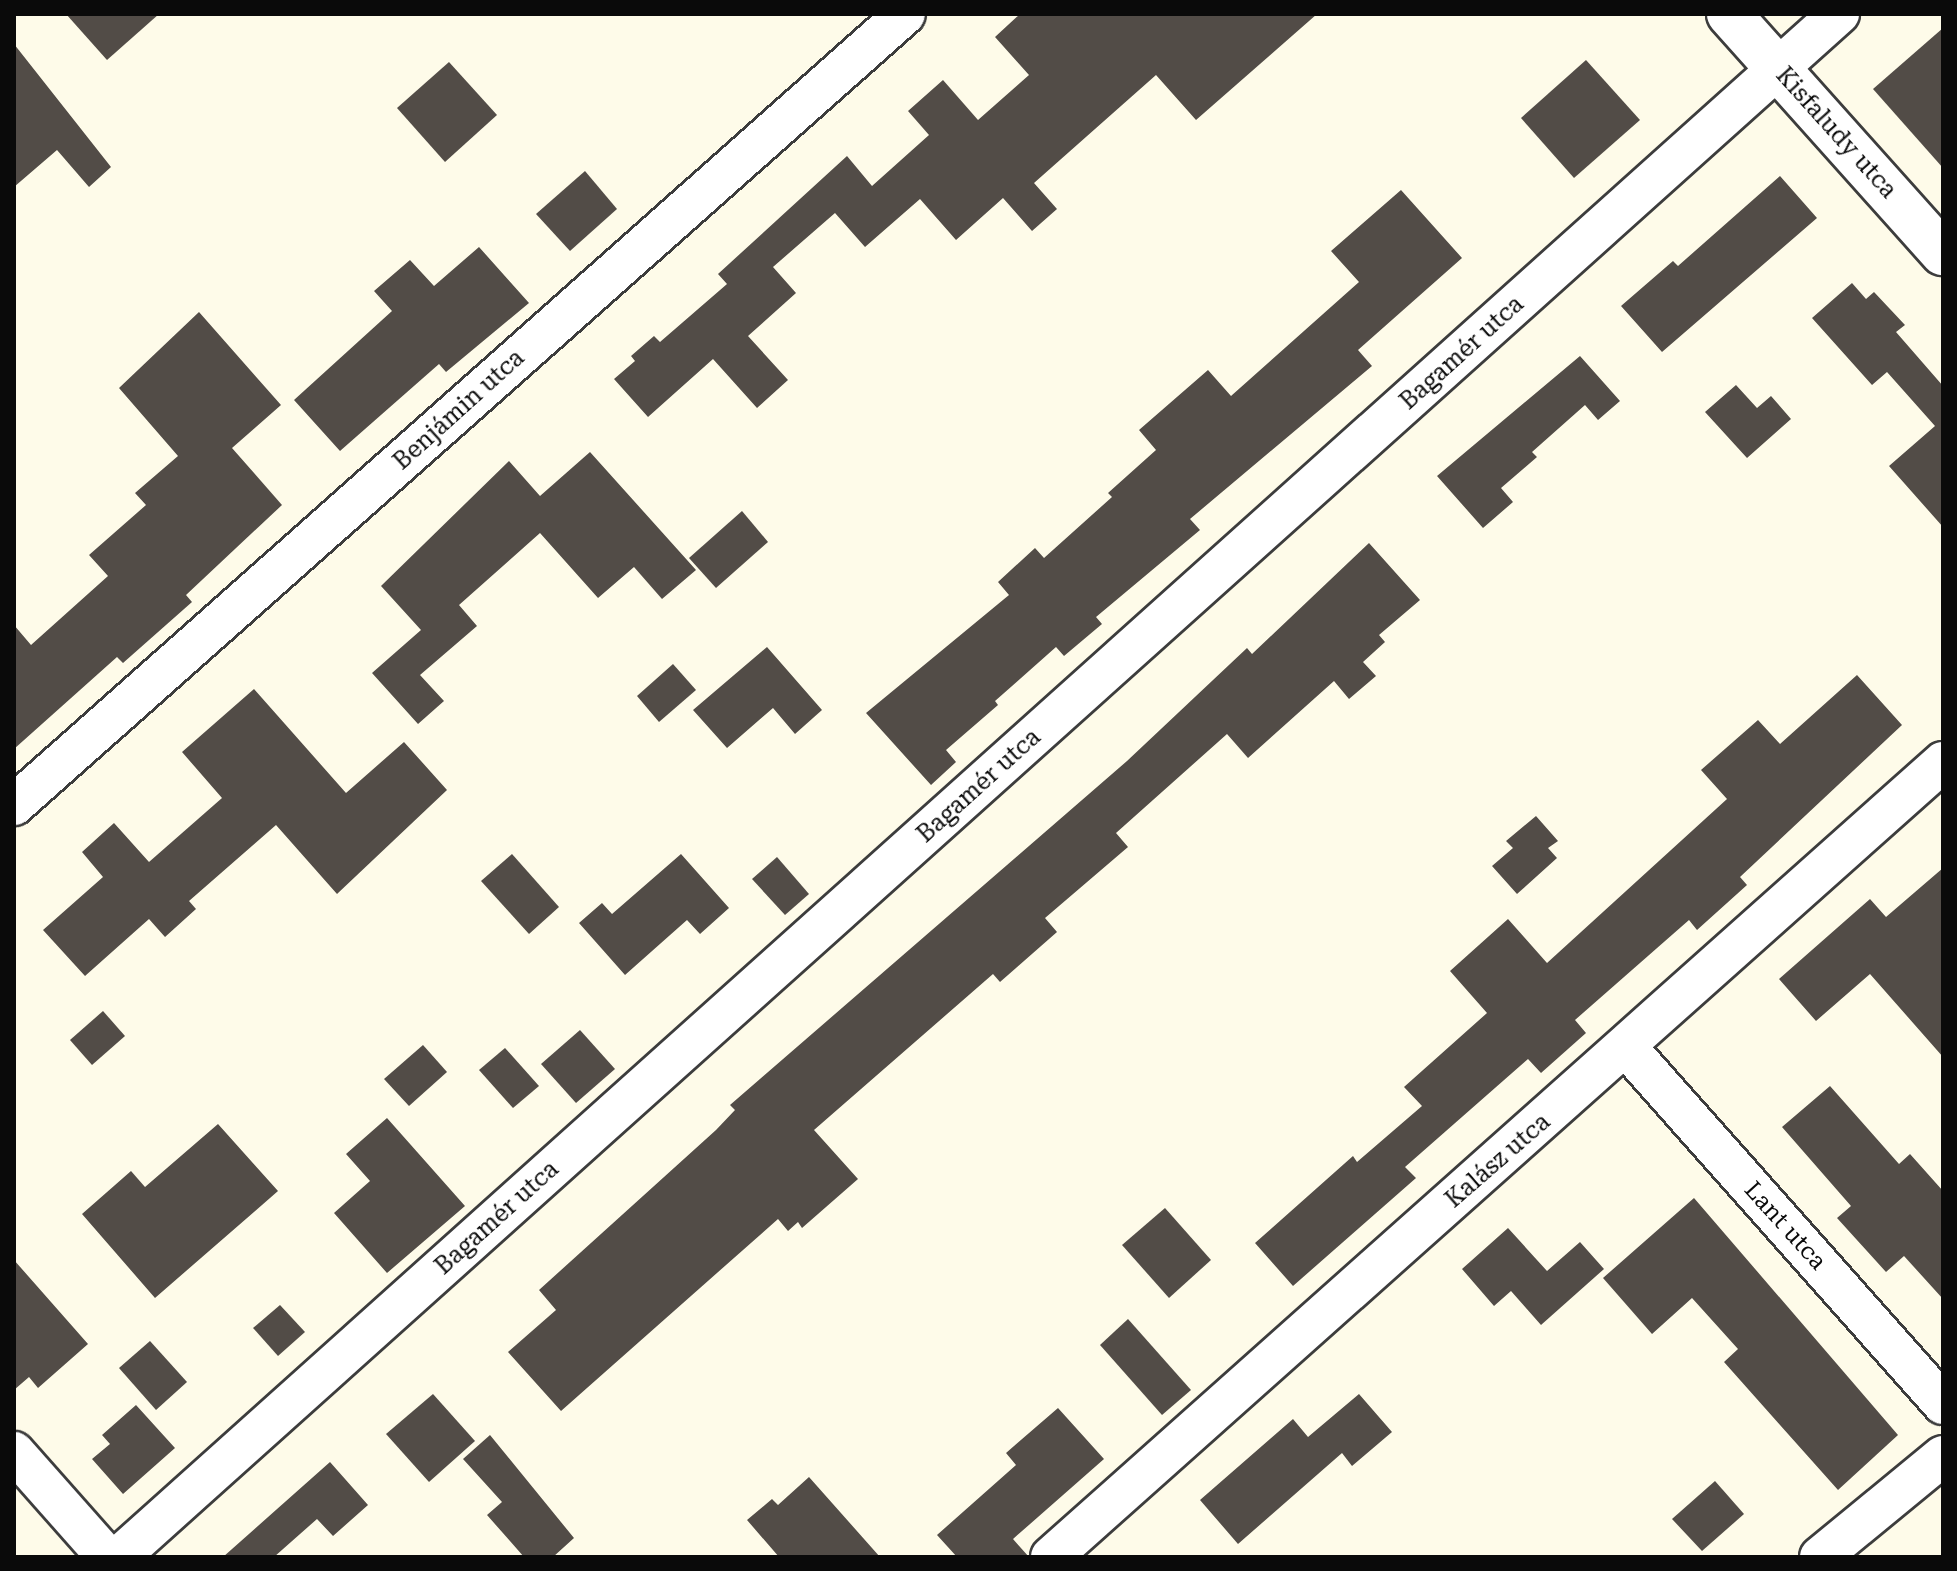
<!DOCTYPE html>
<meta charset="utf-8">
<style>
body{margin:0}
#map{position:relative;width:1957px;height:1571px;overflow:hidden;background:#fefbe9;font-family:"Roboto Serif",serif}
div>[style]{position:absolute}
[style*='--x']{left:calc(var(--x)*1px);top:calc(var(--y)*1px);width:calc(var(--w)*1px);rotate:calc(var(--a)*1deg)}
.building>*{inset:0;background:#524c47}
.roads{filter:drop-shadow(2px 0 #3d3d3d) drop-shadow(-2px 0 #3d3d3d) drop-shadow(0 2px #3d3d3d) drop-shadow(0 -2px #3d3d3d)}
.minor>*{height:40px;margin:-20px;padding:0 20px;transform-origin:20px;border-radius:20px;background:#fff}
.tertiary>*{height:44px;margin:-22px;padding:0 22px;transform-origin:22px;border-radius:22px;background:#fff}
span{translate:-50% -50%;white-space:nowrap;text-align:center;line-height:1.15;-webkit-text-stroke:8px #fff;paint-order:stroke}
.street-label{font-size:24px;color:#0a0a0a}
.frame{position:absolute;inset:0;border:16px solid #0a0a0a;pointer-events:none}
</style>
<div id="map">
<div class="building">
<div style="clip-path:polygon(66px 14px,159px 14px,107px 60px)"></div>
<div style="clip-path:polygon(1020px 14px,1317px 14px,1196px 120px,1156px 75px,1034px 183px,1057px 209px,1032px 231px,1003px 198px,956px 240px,920px 199px,865px 247px,835px 213px,773px 267px,796px 293px,748px 336px,788px 380px,757px 408px,713px 359px,648px 417px,614px 379px,635px 361px,631px 356px,654px 336px,660px 342px,727px 284px,718px 274px,847px 156px,872px 186px,929px 135px,908px 111px,943px 80px,978px 120px,1029px 75px,995px 37px)"></div>
<div style="clip-path:polygon(1943px 28px,1943px 168px,1873px 89px)"></div>
<div style="clip-path:polygon(14px 44px,111px 167px,89px 187px,57px 150px,14px 187px)"></div>
<div style="clip-path:polygon(1586px 60px,1640px 120px,1574px 178px,1521px 118px)"></div>
<div style="clip-path:polygon(449px 62px,497px 115px,445px 162px,397px 108px)"></div>
<div style="clip-path:polygon(585px 171px,617px 209px,570px 251px,536px 214px)"></div>
<div style="clip-path:polygon(1780px 176px,1817px 218px,1662px 352px,1621px 306px,1673px 261px,1678px 266px)"></div>
<div style="clip-path:polygon(1401px 190px,1462px 258px,1358px 350px,1372px 366px,1190px 519px,1200px 530px,1096px 617px,1102px 624px,1064px 656px,1056px 647px,995px 701px,998px 705px,946px 750px,956px 762px,931px 785px,866px 713px,1009px 595px,998px 582px,1035px 548px,1044px 558px,1112px 497px,1108px 493px,1156px 450px,1139px 430px,1208px 370px,1231px 396px,1359px 282px,1331px 251px)"></div>
<div style="clip-path:polygon(479px 247px,529px 303px,446px 372px,439px 364px,340px 451px,294px 400px,392px 311px,374px 291px,410px 260px,434px 286px)"></div>
<div style="clip-path:polygon(1852px 283px,1866px 299px,1874px 292px,1905px 325px,1896px 332px,1943px 386px,1943px 527px,1889px 466px,1935px 426px,1887px 372px,1872px 385px,1812px 318px)"></div>
<div style="clip-path:polygon(199px 312px,281px 405px,232px 448px,282px 505px,186px 595px,192px 602px,123px 663px,117px 657px,14px 749px,14px 625px,31px 645px,108px 576px,89px 555px,146px 505px,135px 493px,178px 456px,119px 388px)"></div>
<div style="clip-path:polygon(1580px 356px,1620px 401px,1598px 420px,1585px 405px,1532px 452px,1537px 457px,1501px 488px,1513px 502px,1483px 528px,1437px 476px)"></div>
<div style="clip-path:polygon(1736px 385px,1757px 408px,1771px 396px,1791px 419px,1747px 458px,1705px 412px)"></div>
<div style="clip-path:polygon(590px 452px,696px 570px,662px 599px,634px 567px,598px 598px,540px 533px,459px 605px,477px 626px,420px 675px,444px 701px,418px 724px,372px 673px,421px 630px,381px 586px,509px 461px,540px 496px)"></div>
<div style="clip-path:polygon(742px 511px,768px 542px,716px 588px,689px 558px)"></div>
<div style="clip-path:polygon(1369px 543px,1420px 600px,1379px 635px,1385px 642px,1363px 662px,1376px 676px,1349px 699px,1334px 681px,1248px 758px,1227px 734px,1116px 833px,1128px 847px,1045px 918px,1057px 932px,1000px 982px,993px 974px,814px 1130px,858px 1179px,802px 1228px,798px 1222px,788px 1231px,778px 1219px,561px 1411px,508px 1352px,556px 1310px,539px 1290px,716px 1130px,735px 1110px,730px 1105px,1127px 761px,1247px 648px,1252px 654px)"></div>
<div style="clip-path:polygon(767px 647px,822px 710px,795px 734px,773px 708px,727px 748px,693px 710px)"></div>
<div style="clip-path:polygon(673px 664px,696px 690px,659px 722px,637px 696px)"></div>
<div style="clip-path:polygon(1857px 675px,1902px 725px,1740px 877px,1747px 885px,1697px 930px,1689px 920px,1575px 1020px,1586px 1033px,1541px 1073px,1528px 1059px,1405px 1167px,1416px 1178px,1293px 1286px,1255px 1243px,1353px 1156px,1357px 1162px,1422px 1106px,1404px 1087px,1487px 1013px,1450px 971px,1508px 919px,1547px 963px,1727px 799px,1701px 770px,1758px 720px,1780px 744px)"></div>
<div style="clip-path:polygon(254px 689px,346px 793px,404px 742px,447px 790px,337px 894px,276px 825px,189px 901px,196px 909px,165px 937px,149px 919px,85px 976px,43px 930px,103px 877px,82px 852px,114px 823px,149px 862px,222px 798px,182px 752px)"></div>
<div style="clip-path:polygon(1536px 816px,1558px 841px,1548px 848px,1557px 858px,1517px 894px,1492px 866px,1513px 848px,1506px 841px)"></div>
<div style="clip-path:polygon(512px 854px,559px 907px,529px 934px,481px 881px)"></div>
<div style="clip-path:polygon(681px 854px,729px 908px,700px 934px,687px 920px,625px 975px,579px 923px,602px 903px,612px 914px)"></div>
<div style="clip-path:polygon(777px 857px,809px 894px,785px 915px,752px 879px)"></div>
<div style="clip-path:polygon(1943px 868px,1943px 1057px,1870px 974px,1816px 1021px,1779px 979px,1870px 899px,1886px 917px)"></div>
<div style="clip-path:polygon(103px 1011px,125px 1036px,92px 1065px,70px 1040px)"></div>
<div style="clip-path:polygon(580px 1030px,615px 1069px,576px 1103px,541px 1064px)"></div>
<div style="clip-path:polygon(423px 1045px,447px 1072px,409px 1106px,384px 1079px)"></div>
<div style="clip-path:polygon(505px 1048px,539px 1086px,513px 1108px,479px 1070px)"></div>
<div style="clip-path:polygon(1830px 1086px,1899px 1164px,1910px 1154px,1943px 1191px,1943px 1299px,1904px 1256px,1886px 1272px,1837px 1218px,1851px 1206px,1782px 1127px)"></div>
<div style="clip-path:polygon(387px 1118px,465px 1206px,387px 1273px,334px 1213px,370px 1181px,346px 1154px)"></div>
<div style="clip-path:polygon(218px 1124px,278px 1191px,155px 1298px,82px 1214px,131px 1171px,145px 1187px)"></div>
<div style="clip-path:polygon(1694px 1198px,1898px 1435px,1838px 1490px,1724px 1362px,1738px 1349px,1692px 1298px,1652px 1334px,1603px 1278px)"></div>
<div style="clip-path:polygon(1165px 1208px,1211px 1260px,1169px 1298px,1122px 1245px)"></div>
<div style="clip-path:polygon(1508px 1228px,1547px 1271px,1580px 1242px,1604px 1269px,1541px 1325px,1511px 1291px,1494px 1306px,1462px 1269px)"></div>
<div style="clip-path:polygon(14px 1260px,88px 1344px,38px 1388px,29px 1377px,14px 1390px)"></div>
<div style="clip-path:polygon(280px 1305px,305px 1332px,278px 1356px,253px 1328px)"></div>
<div style="clip-path:polygon(1128px 1319px,1191px 1390px,1162px 1415px,1100px 1345px)"></div>
<div style="clip-path:polygon(150px 1341px,187px 1382px,156px 1410px,119px 1368px)"></div>
<div style="clip-path:polygon(433px 1394px,475px 1441px,429px 1482px,386px 1434px)"></div>
<div style="clip-path:polygon(1359px 1394px,1392px 1432px,1352px 1466px,1342px 1453px,1238px 1544px,1200px 1500px,1293px 1419px,1308px 1437px)"></div>
<div style="clip-path:polygon(136px 1405px,175px 1448px,123px 1494px,92px 1459px,110px 1444px,102px 1435px)"></div>
<div style="clip-path:polygon(1058px 1408px,1104px 1459px,1013px 1539px,1029px 1557px,957px 1557px,937px 1535px,1016px 1465px,1006px 1453px)"></div>
<div style="clip-path:polygon(490px 1435px,574px 1538px,553px 1557px,524px 1557px,487px 1515px,502px 1502px,463px 1459px)"></div>
<div style="clip-path:polygon(330px 1462px,368px 1505px,333px 1536px,317px 1519px,274px 1557px,223px 1557px)"></div>
<div style="clip-path:polygon(809px 1477px,880px 1557px,779px 1557px,747px 1520px,772px 1499px,778px 1505px)"></div>
<div style="clip-path:polygon(1715px 1481px,1744px 1514px,1702px 1551px,1672px 1519px)"></div>
</div>
<div class="roads">
<div class="minor">
<div style="--x:14;--y:805;--w:1191;--a:-41.6"></div>
<div style="--x:1627;--y:1048;--w:476;--a:48.4"></div>
<div style="--x:14;--y:1452;--w:140;--a:48.5"></div>
<div style="--x:119;--y:1557;--w:2311;--a:-41.9"></div>
<div style="--x:1051;--y:1557;--w:1195;--a:-41.71"></div>
<div style="--x:1820;--y:1557;--w:159;--a:-39.4"></div>
</div>
<div class="tertiary">
<div style="--x:1729;--y:14;--w:321;--a:48.2"></div>
</div>
</div>
<div class="street-label">
<span style="left:1836px;top:133px;rotate:48deg">Kisfaludy utca</span>
<span style="left:1462px;top:353px;rotate:-42deg">Bagamér utca</span>
<span style="left:459px;top:410px;rotate:-42deg">Benjámin utca</span>
<span style="left:979px;top:786px;rotate:-42deg">Bagamér utca</span>
<span style="left:1498px;top:1161px;rotate:-41deg">Kalász utca</span>
<span style="left:497px;top:1218px;rotate:-42deg">Bagamér utca</span>
<span style="left:1785px;top:1226px;rotate:48deg">Lant utca</span>
</div>
<div class="frame"></div>
</div>
